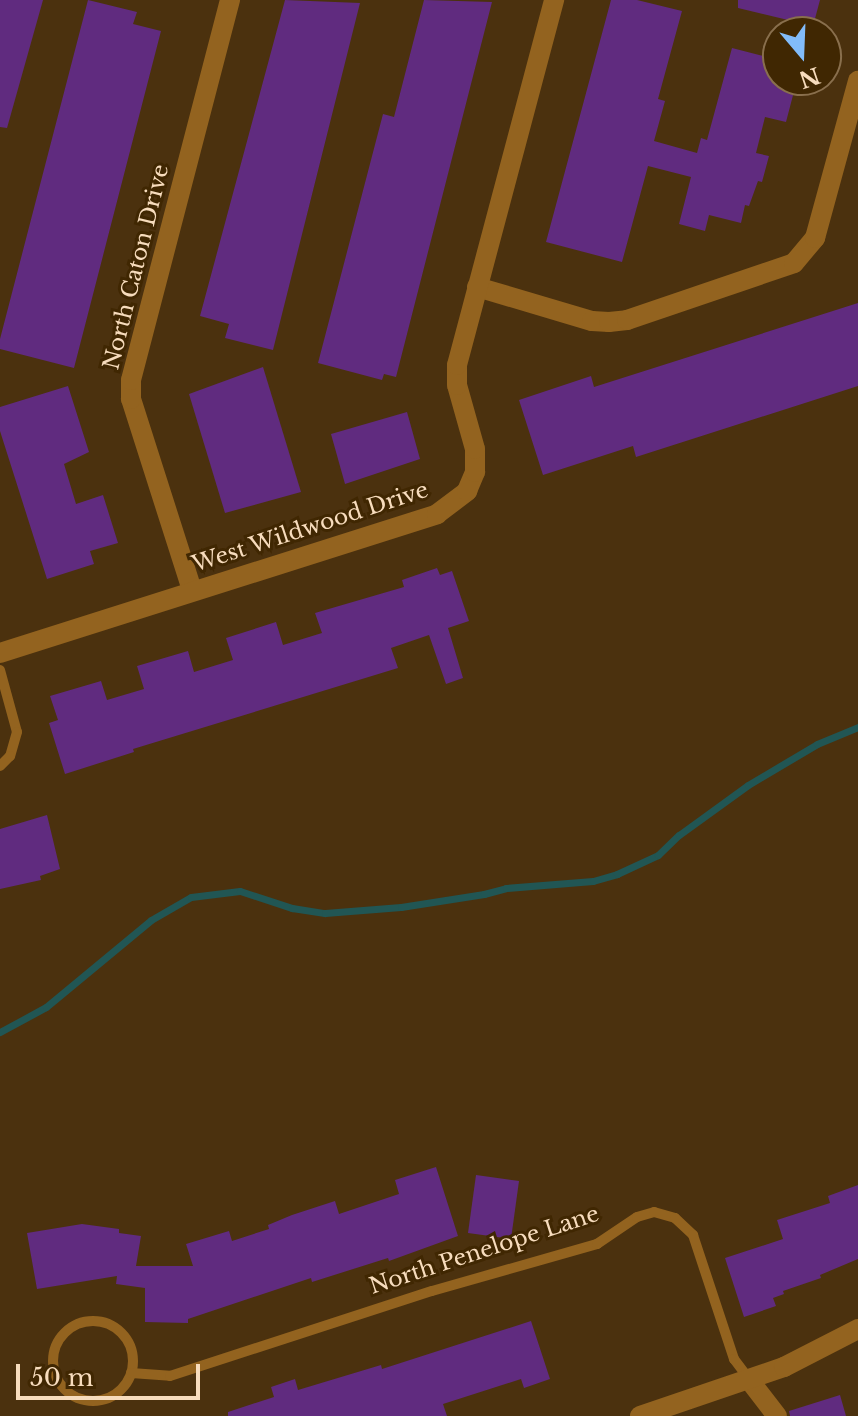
<!DOCTYPE html>
<style>
body{margin:0}
#map{position:relative;width:858px;height:1416px;overflow:hidden;background:#4b310e;font-family:"Libre Baskerville",serif}
div>[style]{position:absolute}
[style*='--x']{left:calc(var(--x)*1px);top:calc(var(--y)*1px);width:calc(var(--w)*1px);rotate:calc(var(--a)*1deg)}
.stream>*{height:7px;margin:-3.5px;padding:0 3.5px;transform-origin:3.5px;border-radius:3.5px;background:#215654}
.building>*{inset:0;background:#602b7f}
.service>*{height:10px;margin:-5px;padding:0 5px;transform-origin:5px;border-radius:5px;background:#93631f}
.service>.ring{margin:-5px;padding:0;box-sizing:content-box;background:none;border:10px solid #93631f;border-radius:50%}
.minor>*{height:20px;margin:-10px;padding:0 10px;transform-origin:10px;border-radius:10px;background:#93631f}
span{translate:-50% -50%;white-space:nowrap;text-align:center;line-height:1.15;-webkit-text-stroke:6px #402702;paint-order:stroke}
.street-label{font-size:22px;color:#f7dcbd}
.north{position:absolute;left:762px;top:16px;width:80px;height:80px;box-sizing:border-box;background:#402702;border:2px solid #896f4d;border-radius:50%;rotate:161deg;font-size:22px;font-weight:700;line-height:32px;text-align:center;color:#f7dcbd}
.north::after{content:'';display:block;margin:auto;width:28px;height:36px;background:#82bcfa;clip-path:polygon(50% 0,100% 100%,50% 72%,0 100%)}
.scale{position:absolute;left:16px;top:1364px;width:184px;height:36px;box-sizing:border-box;border:4px solid #f7dcbd;border-top:0;padding-left:10px;font-size:24px;line-height:28px;white-space:nowrap;color:#f7dcbd;-webkit-text-stroke:6px #402702;paint-order:stroke}
</style>
<div id="map">
<div class="stream">
<div style="--x:0;--y:1032;--w:52;--a:-28.5"></div>
<div style="--x:46;--y:1007;--w:136;--a:-39.6"></div>
<div style="--x:151;--y:920;--w:46;--a:-29.9"></div>
<div style="--x:191;--y:897;--w:49;--a:-7"></div>
<div style="--x:240;--y:891;--w:55;--a:18.1"></div>
<div style="--x:292;--y:908;--w:33;--a:9"></div>
<div style="--x:325;--y:913;--w:76;--a:-4.5"></div>
<div style="--x:401;--y:907;--w:84;--a:-8.9"></div>
<div style="--x:484;--y:894;--w:23;--a:-15"></div>
<div style="--x:506;--y:888;--w:87;--a:-4.6"></div>
<div style="--x:593;--y:881;--w:25;--a:-16"></div>
<div style="--x:617;--y:874;--w:45;--a:-24.9"></div>
<div style="--x:658;--y:855;--w:29;--a:-44"></div>
<div style="--x:679;--y:835;--w:85;--a:-35.9"></div>
<div style="--x:748;--y:785;--w:80;--a:-30.7"></div>
<div style="--x:817;--y:744;--w:44;--a:-22.5"></div>
</div>
<div class="building">
<div style="clip-path:polygon(0 0,43px 0,7px 128px,0 127px)"></div>
<div style="clip-path:polygon(88px 0,137px 12px,133px 24px,161px 31px,74px 368px,0 349px,0 339px)"></div>
<div style="clip-path:polygon(285px 0,360px 3px,273px 350px,225px 338px,229px 324px,200px 316px)"></div>
<div style="clip-path:polygon(424px 0,492px 2px,396px 377px,384px 374px,382px 380px,318px 363px,383px 114px,394px 117px)"></div>
<div style="clip-path:polygon(611px 0,637px 0,682px 11px,658px 99px,665px 101px,654px 141px,697px 153px,701px 138px,707px 140px,732px 48px,778px 60px,778px 80px,797px 80px,786px 122px,765px 117px,756px 153px,769px 156px,762px 182px,758px 181px,749px 206px,745px 205px,741px 223px,709px 215px,705px 231px,679px 224px,691px 177px,648px 166px,622px 262px,546px 242px)"></div>
<div style="clip-path:polygon(738px 0,820px 0,813px 26px,738px 8px)"></div>
<div style="clip-path:polygon(858px 303px,858px 386px,636px 457px,633px 446px,543px 475px,519px 400px,591px 376px,594px 387px)"></div>
<div style="clip-path:polygon(263px 367px,301px 492px,225px 513px,189px 394px)"></div>
<div style="clip-path:polygon(68px 386px,89px 452px,64px 464px,76px 504px,103px 495px,118px 543px,90px 551px,94px 564px,47px 579px,0 431px,0 407px)"></div>
<div style="clip-path:polygon(407px 412px,420px 459px,345px 484px,331px 434px)"></div>
<div style="clip-path:polygon(437px 568px,440px 575px,452px 571px,469px 621px,448px 628px,463px 678px,446px 684px,429px 635px,391px 648px,398px 668px,133px 749px,134px 752px,65px 774px,49px 723px,58px 720px,50px 696px,101px 681px,107px 700px,144px 689px,137px 666px,188px 651px,194px 672px,233px 660px,226px 638px,276px 622px,283px 645px,322px 633px,315px 613px,404px 587px,402px 580px)"></div>
<div style="clip-path:polygon(47px 815px,60px 869px,40px 876px,41px 880px,0 889px,0 829px)"></div>
<div style="clip-path:polygon(436px 1167px,458px 1236px,389px 1261px,388px 1258px,312px 1282px,311px 1278px,188px 1319px,188px 1323px,145px 1322px,145px 1288px,116px 1284px,117px 1276px,37px 1289px,27px 1233px,82px 1224px,119px 1229px,119px 1233px,141px 1236px,136px 1266px,193px 1266px,186px 1244px,229px 1231px,232px 1241px,269px 1229px,268px 1225px,292px 1215px,335px 1201px,339px 1214px,399px 1194px,395px 1180px)"></div>
<div style="clip-path:polygon(476px 1175px,519px 1181px,511px 1239px,468px 1233px)"></div>
<div style="clip-path:polygon(858px 1185px,858px 1259px,820px 1275px,821px 1278px,783px 1291px,784px 1294px,773px 1298px,776px 1306px,744px 1317px,725px 1258px,783px 1239px,777px 1220px,830px 1203px,828px 1196px)"></div>
<div style="clip-path:polygon(531px 1321px,550px 1379px,524px 1388px,521px 1379px,443px 1404px,447px 1416px,228px 1416px,228px 1412px,274px 1397px,271px 1387px,295px 1379px,298px 1390px,381px 1365px,382px 1369px)"></div>
<div style="clip-path:polygon(840px 1395px,846px 1416px,790px 1416px,789px 1411px)"></div>
</div>
<div class="service">
<div style="--x:0;--y:670;--w:64;--a:74.7"></div>
<div style="--x:17;--y:732;--w:25;--a:106"></div>
<div style="--x:10;--y:756;--w:14;--a:135"></div>
<div class="ring" style="left:53px;top:1321px;width:70px;height:70px"></div>
<div style="--x:131;--y:1373;--w:39;--a:4"></div>
<div style="--x:170;--y:1376;--w:275;--a:-18"></div>
<div style="--x:432;--y:1291;--w:172;--a:-15.9"></div>
<div style="--x:597;--y:1244;--w:48;--a:-34"></div>
<div style="--x:637;--y:1217;--w:18;--a:-16"></div>
<div style="--x:654;--y:1212;--w:22;--a:16"></div>
<div style="--x:675;--y:1218;--w:25;--a:43"></div>
<div style="--x:693;--y:1235;--w:131;--a:71.7"></div>
<div style="--x:734;--y:1359;--w:25;--a:53"></div>
</div>
<div class="minor">
<div style="--x:477;--y:287;--w:120;--a:16.5"></div>
<div style="--x:592;--y:321;--w:17;--a:3"></div>
<div style="--x:609;--y:322;--w:18;--a:-6"></div>
<div style="--x:627;--y:320;--w:176;--a:-18.8"></div>
<div style="--x:794;--y:263;--w:33;--a:-50"></div>
<div style="--x:815;--y:238;--w:163;--a:-74.7"></div>
<div style="--x:192;--y:590;--w:201;--a:-107.7"></div>
<div style="--x:131;--y:399;--w:19;--a:-90"></div>
<div style="--x:131;--y:380;--w:393;--a:-75.4"></div>
<div style="--x:0;--y:653;--w:459;--a:-17.6"></div>
<div style="--x:437;--y:514;--w:38;--a:-37"></div>
<div style="--x:467;--y:491;--w:21;--a:-67"></div>
<div style="--x:475;--y:472;--w:23;--a:-90"></div>
<div style="--x:475;--y:449;--w:66;--a:-105.7"></div>
<div style="--x:457;--y:385;--w:20;--a:-90"></div>
<div style="--x:457;--y:365;--w:378;--a:-75.1"></div>
<div style="--x:750;--y:1381;--w:44;--a:52.4"></div>
<div style="--x:640;--y:1416;--w:152;--a:-18.8"></div>
<div style="--x:784;--y:1367;--w:83;--a:-27.2"></div>
</div>
<div class="street-label">
<span style="left:136px;top:267px;rotate:-76deg">North Caton Drive</span>
<span style="left:310px;top:527px;rotate:-18deg">West Wildwood Drive</span>
<span style="left:484px;top:1250px;rotate:-18deg">North Penelope Lane</span>
</div>
<div class="north">N</div>
<div class="scale">50 m</div>
</div>
